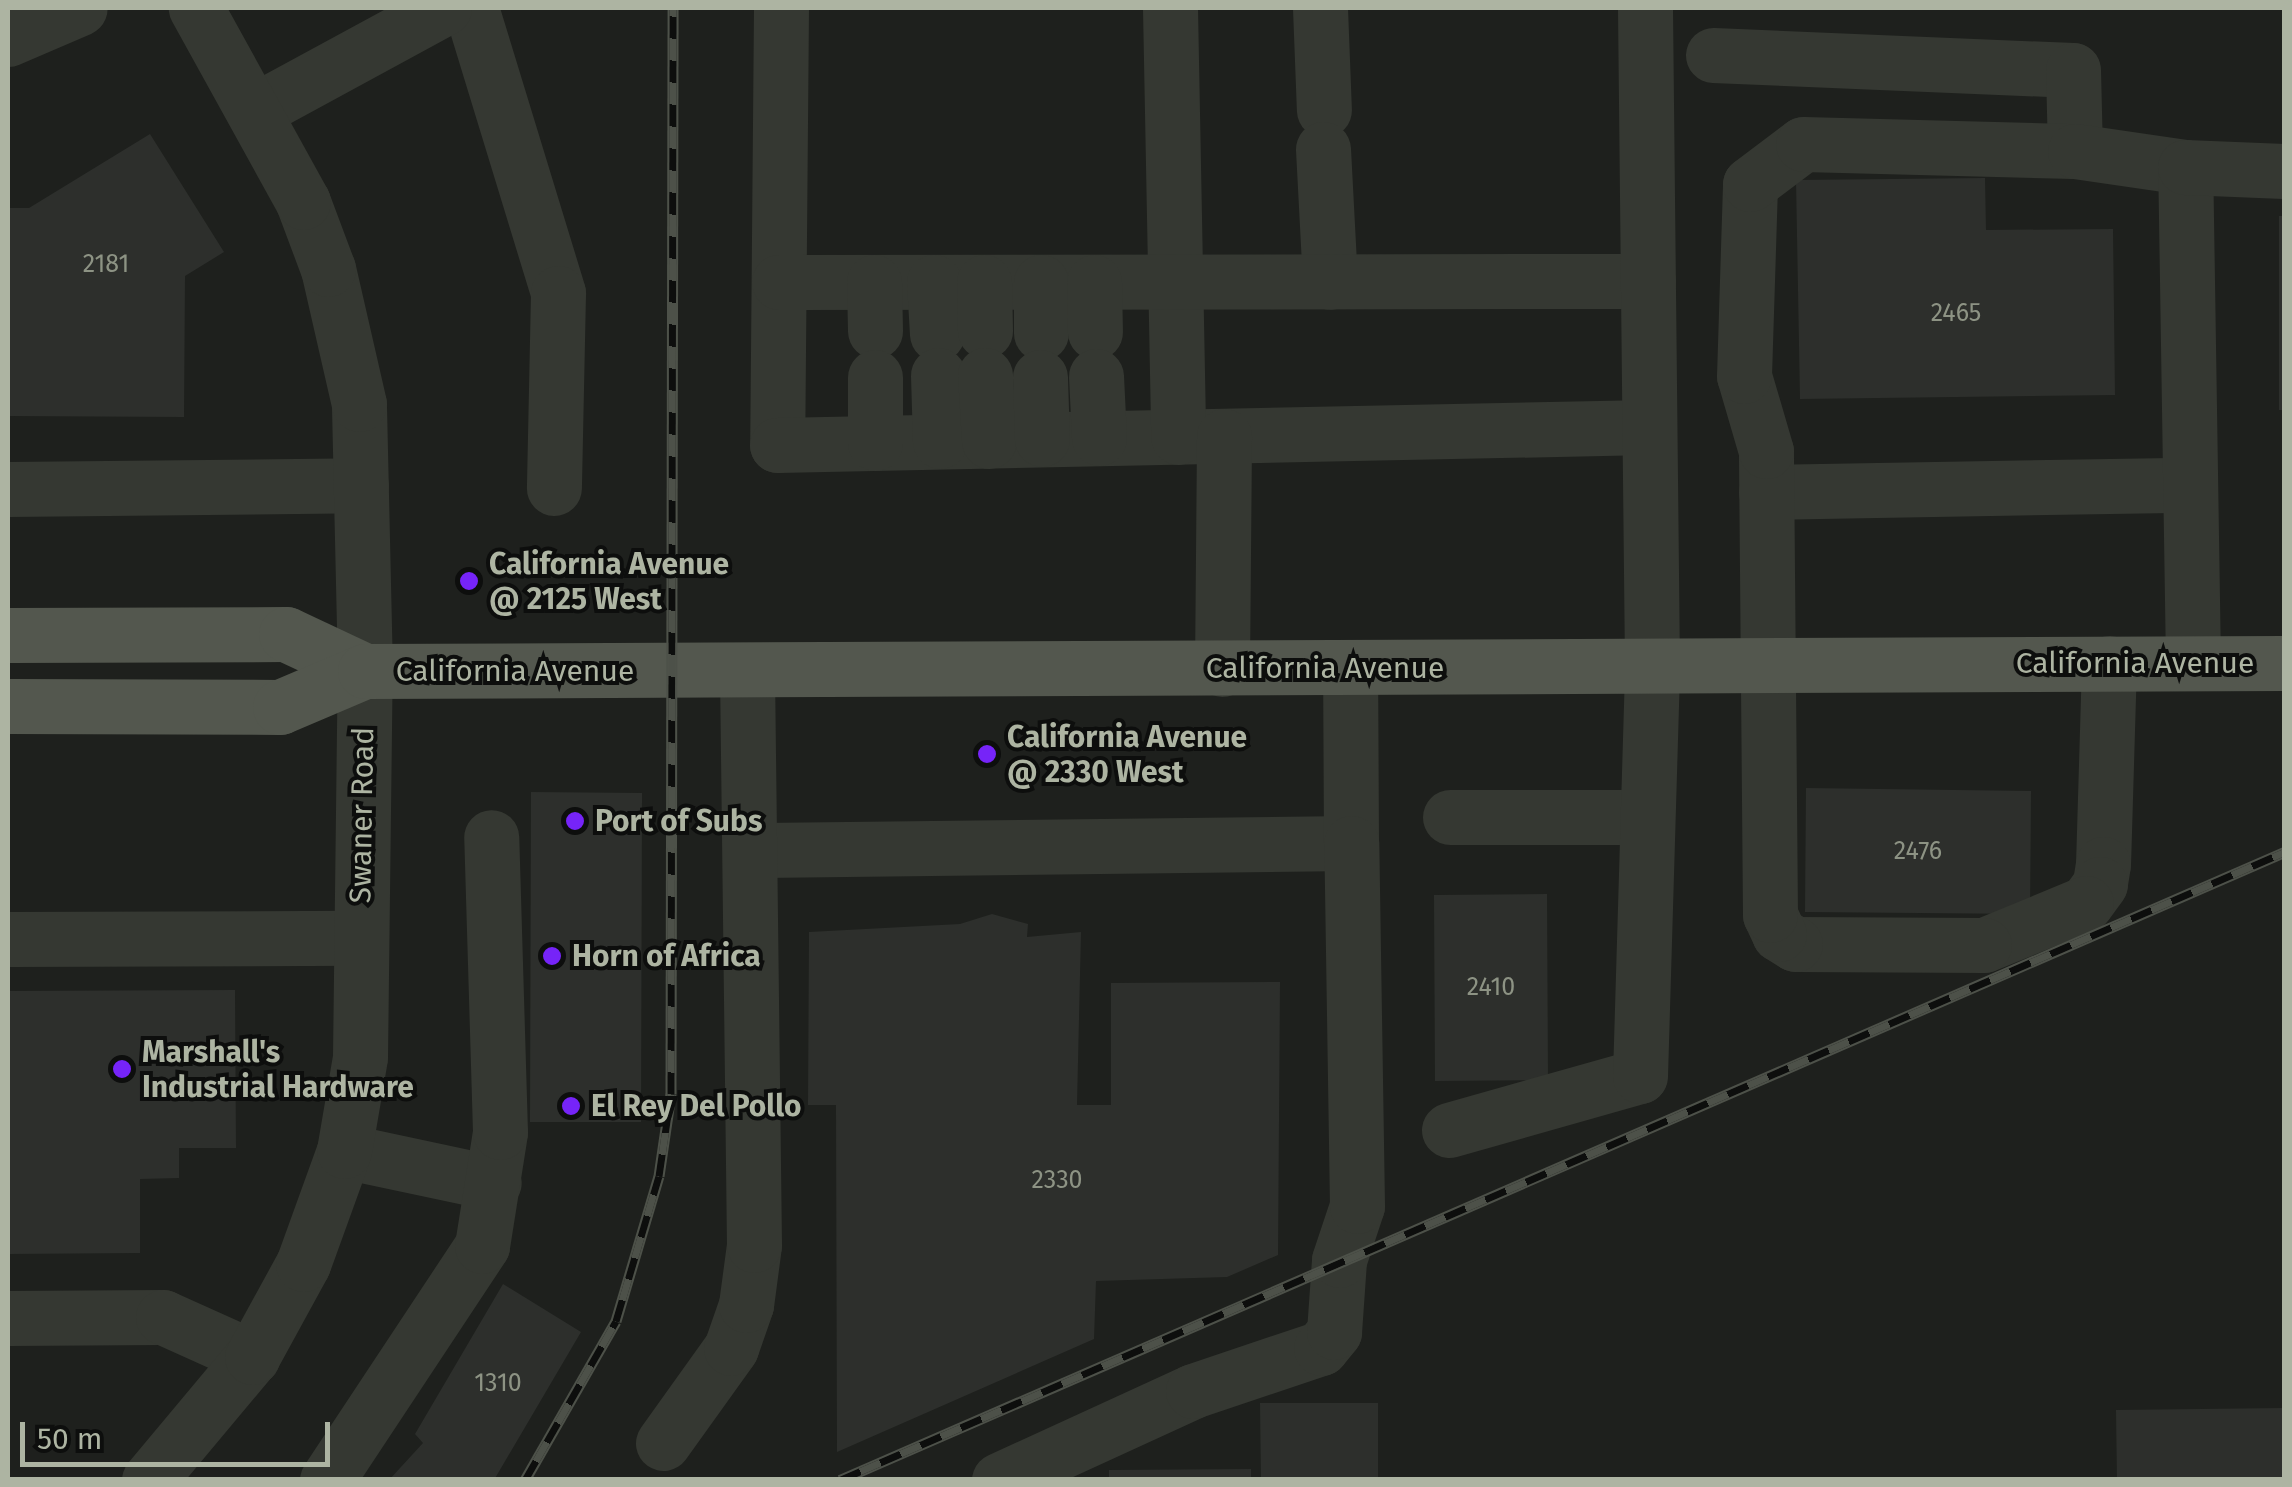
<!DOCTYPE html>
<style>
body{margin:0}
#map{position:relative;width:2292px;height:1487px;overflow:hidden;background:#121311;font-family:"Fira Sans",sans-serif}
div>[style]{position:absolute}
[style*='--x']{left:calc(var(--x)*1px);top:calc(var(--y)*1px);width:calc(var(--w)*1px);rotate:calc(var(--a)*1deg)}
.built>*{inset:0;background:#1e201d}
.building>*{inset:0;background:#2d2f2c}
.minor>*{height:55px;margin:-27.5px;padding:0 27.5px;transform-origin:27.5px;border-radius:27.5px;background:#353832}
.major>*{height:55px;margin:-27.5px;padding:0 27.5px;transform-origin:27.5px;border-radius:27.5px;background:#53574e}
.rail>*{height:11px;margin-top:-5.5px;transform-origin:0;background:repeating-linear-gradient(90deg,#0d0e0d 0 22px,#4d5149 0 44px);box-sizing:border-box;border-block:2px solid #4d5149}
.dots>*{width:28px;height:28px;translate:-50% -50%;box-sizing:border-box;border:5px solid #0d0e0d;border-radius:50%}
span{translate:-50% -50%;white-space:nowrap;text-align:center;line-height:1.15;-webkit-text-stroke:8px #0d0e0d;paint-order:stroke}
.number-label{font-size:25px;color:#8d9384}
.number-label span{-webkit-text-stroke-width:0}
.poi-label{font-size:30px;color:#adb4a2;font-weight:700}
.left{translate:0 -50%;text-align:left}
.street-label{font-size:30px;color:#adb4a2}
.frame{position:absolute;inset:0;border:10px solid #adb4a2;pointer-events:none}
.scale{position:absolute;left:20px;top:1422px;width:310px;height:45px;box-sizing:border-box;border:5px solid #adb4a2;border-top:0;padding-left:12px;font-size:30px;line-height:35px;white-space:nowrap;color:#adb4a2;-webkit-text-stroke:8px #0d0e0d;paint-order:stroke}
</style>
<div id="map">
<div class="built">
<div style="clip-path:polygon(8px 8px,2284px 8px,2284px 1479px,8px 1480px)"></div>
</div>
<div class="building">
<div style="clip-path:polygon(150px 134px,224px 252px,185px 276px,184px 417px,8px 416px,8px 208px,29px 208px)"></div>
<div style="clip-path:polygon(1985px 178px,1986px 230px,2113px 229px,2115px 395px,1800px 399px,1796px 180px)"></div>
<div style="clip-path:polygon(2279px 216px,2284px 216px,2284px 410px,2279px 410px)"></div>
<div style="clip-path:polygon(1806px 788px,2031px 791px,2030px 914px,1805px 912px)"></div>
<div style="clip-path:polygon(531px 792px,642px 793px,641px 1122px,530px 1122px)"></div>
<div style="clip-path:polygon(1547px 894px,1548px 1080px,1435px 1081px,1434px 895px)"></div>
<div style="clip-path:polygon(992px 914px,1028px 924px,1027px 937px,1081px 932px,1077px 1105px,1111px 1105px,1111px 983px,1280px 982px,1278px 1255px,1227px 1277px,1096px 1281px,1094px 1339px,837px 1452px,836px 1105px,808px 1105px,809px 932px,960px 924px)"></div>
<div style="clip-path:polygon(235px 990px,236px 1148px,179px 1148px,179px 1178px,140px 1179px,140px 1253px,8px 1254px,8px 991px)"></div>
<div style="clip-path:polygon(503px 1284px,581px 1332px,494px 1480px,389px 1480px,423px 1443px,415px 1434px)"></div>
<div style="clip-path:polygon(1260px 1403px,1378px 1403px,1378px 1480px,1261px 1480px)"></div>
<div style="clip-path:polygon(2284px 1408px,2284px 1480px,2117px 1480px,2116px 1410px)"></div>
<div style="clip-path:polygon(1251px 1469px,1251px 1480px,1109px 1480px,1109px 1470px)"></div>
</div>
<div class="minor">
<div style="--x:471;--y:8;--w:298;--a:73"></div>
<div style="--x:558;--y:293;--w:195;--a:91.2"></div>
<div style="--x:781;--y:8;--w:437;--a:90.5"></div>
<div style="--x:777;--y:445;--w:872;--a:-1.18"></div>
<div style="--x:1170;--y:8;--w:429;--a:88.9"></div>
<div style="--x:1320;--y:8;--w:102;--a:87.8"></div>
<div style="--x:8;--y:39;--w:78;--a:-23.3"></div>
<div style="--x:1713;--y:55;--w:360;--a:2.4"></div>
<div style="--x:2073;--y:70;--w:81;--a:88.6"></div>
<div style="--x:256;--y:110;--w:214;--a:-28.5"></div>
<div style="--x:1323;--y:149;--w:133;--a:87"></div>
<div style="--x:779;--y:282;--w:869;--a:-0.07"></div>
<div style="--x:874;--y:282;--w:49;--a:88.8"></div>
<div style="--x:934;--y:282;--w:52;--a:86.7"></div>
<div style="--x:984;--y:282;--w:49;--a:88.8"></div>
<div style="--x:1041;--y:282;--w:51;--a:90"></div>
<div style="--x:1094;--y:282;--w:50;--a:88.9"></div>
<div style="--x:938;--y:375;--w:66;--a:88.3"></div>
<div style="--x:985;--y:375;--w:66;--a:86.5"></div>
<div style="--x:1096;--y:376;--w:62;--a:87.2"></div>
<div style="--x:875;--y:377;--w:66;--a:90"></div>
<div style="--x:1040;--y:377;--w:62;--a:88.2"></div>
<div style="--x:8;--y:489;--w:353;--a:-0.6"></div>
<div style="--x:1766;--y:492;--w:422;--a:-1"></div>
<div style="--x:2109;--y:663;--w:201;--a:91.7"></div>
<div style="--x:2103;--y:864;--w:20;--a:99"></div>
<div style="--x:2100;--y:884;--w:24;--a:126"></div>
<div style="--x:2086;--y:903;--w:110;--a:157.6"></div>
<div style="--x:1984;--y:945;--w:189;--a:-179.7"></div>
<div style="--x:1795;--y:944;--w:19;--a:-148"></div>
<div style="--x:1779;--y:934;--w:21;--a:-115"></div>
<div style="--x:1770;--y:915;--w:464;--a:-90.5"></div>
<div style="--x:1766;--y:451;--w:78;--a:-106.3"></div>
<div style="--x:1744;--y:376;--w:192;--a:-88.2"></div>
<div style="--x:1750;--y:184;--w:66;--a:-37"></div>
<div style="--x:1803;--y:144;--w:272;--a:1.5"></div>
<div style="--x:2075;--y:151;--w:111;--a:8.3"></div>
<div style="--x:2193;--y:663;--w:496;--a:-90.9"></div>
<div style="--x:2185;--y:167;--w:99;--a:2.3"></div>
<div style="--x:1222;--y:669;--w:233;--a:-89.5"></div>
<div style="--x:1450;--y:817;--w:197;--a:0"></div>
<div style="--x:751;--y:850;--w:600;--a:-0.67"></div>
<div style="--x:1351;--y:843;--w:175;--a:-90.3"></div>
<div style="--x:8;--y:939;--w:352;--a:-0.2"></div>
<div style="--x:1449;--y:1130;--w:198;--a:-15.8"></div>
<div style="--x:1640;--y:1076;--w:410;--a:-88.3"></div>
<div style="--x:1652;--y:666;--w:658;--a:-90.61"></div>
<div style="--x:344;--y:1151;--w:153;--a:12"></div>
<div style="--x:8;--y:1318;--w:155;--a:-0.4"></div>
<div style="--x:163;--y:1317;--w:98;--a:24.2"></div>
<div style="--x:663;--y:1443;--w:117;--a:-54.4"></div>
<div style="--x:731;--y:1348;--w:46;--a:-70.8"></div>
<div style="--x:746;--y:1305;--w:61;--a:-82.4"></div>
<div style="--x:754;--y:1245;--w:575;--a:-90.7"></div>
<div style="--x:149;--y:1480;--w:160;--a:-50.1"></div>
<div style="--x:252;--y:1357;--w:106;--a:-61.3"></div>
<div style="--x:303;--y:1264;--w:120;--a:-70.1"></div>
<div style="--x:344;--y:1151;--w:95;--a:-80.3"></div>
<div style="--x:360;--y:1057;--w:386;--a:-89.3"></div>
<div style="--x:365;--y:671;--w:267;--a:-91.3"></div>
<div style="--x:359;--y:404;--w:139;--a:-102.9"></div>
<div style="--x:328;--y:269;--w:72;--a:-110.5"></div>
<div style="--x:303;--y:202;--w:222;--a:-118.9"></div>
<div style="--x:327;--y:1480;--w:281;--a:-56.5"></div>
<div style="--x:482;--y:1246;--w:115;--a:-81"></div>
<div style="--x:500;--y:1132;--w:295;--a:-91.7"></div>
<div style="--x:999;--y:1480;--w:213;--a:-24.6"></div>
<div style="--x:1193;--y:1391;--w:135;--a:-18.6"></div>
<div style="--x:1321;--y:1348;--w:21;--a:-51"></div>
<div style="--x:1334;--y:1332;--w:72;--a:-86"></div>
<div style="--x:1339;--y:1260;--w:57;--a:-71.6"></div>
<div style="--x:1357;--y:1206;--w:363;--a:-90.9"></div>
</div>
<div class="major">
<div style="--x:8;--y:635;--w:278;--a:-0.2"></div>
<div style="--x:286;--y:634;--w:87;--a:25.1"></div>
<div style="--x:8;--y:706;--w:272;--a:0.2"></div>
<div style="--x:280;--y:707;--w:92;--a:-23"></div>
<div style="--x:365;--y:671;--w:1919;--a:-0.24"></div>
</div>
<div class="rail">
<div style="--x:525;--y:1480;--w:183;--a:-60.2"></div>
<div style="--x:616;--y:1321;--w:151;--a:-73.5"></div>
<div style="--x:659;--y:1176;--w:83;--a:-81.7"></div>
<div style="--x:671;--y:1094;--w:1086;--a:-89.89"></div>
<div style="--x:840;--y:1480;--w:1575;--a:-23.5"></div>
</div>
<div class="dots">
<div style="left:469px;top:581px;background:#7624f8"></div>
<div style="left:987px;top:754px;background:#7624f8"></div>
<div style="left:575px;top:821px;background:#7624f8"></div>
<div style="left:552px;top:956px;background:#7624f8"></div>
<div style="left:122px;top:1069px;background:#7624f8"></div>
<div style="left:571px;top:1106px;background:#7624f8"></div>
</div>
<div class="number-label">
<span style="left:106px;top:264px">2181</span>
<span style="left:1956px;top:313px">2465</span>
<span style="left:1918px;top:851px">2476</span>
<span style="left:1491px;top:987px">2410</span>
<span style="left:1057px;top:1180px">2330</span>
<span style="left:498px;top:1383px">1310</span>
</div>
<div class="poi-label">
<span class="left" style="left:489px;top:581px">California Avenue<br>@ 2125 West</span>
<span class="left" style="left:1007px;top:754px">California Avenue<br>@ 2330 West</span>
<span class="left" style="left:595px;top:821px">Port of Subs</span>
<span class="left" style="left:572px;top:956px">Horn of Africa</span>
<span class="left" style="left:142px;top:1069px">Marshall's<br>Industrial Hardware</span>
<span class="left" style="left:591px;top:1106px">El Rey Del Pollo</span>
</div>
<div class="street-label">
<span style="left:2135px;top:663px">California Avenue</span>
<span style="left:1325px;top:668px">California Avenue</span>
<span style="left:515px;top:671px">California Avenue</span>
<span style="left:362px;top:815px;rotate:-89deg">Swaner Road</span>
</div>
<div class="frame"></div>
<div class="scale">50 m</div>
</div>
